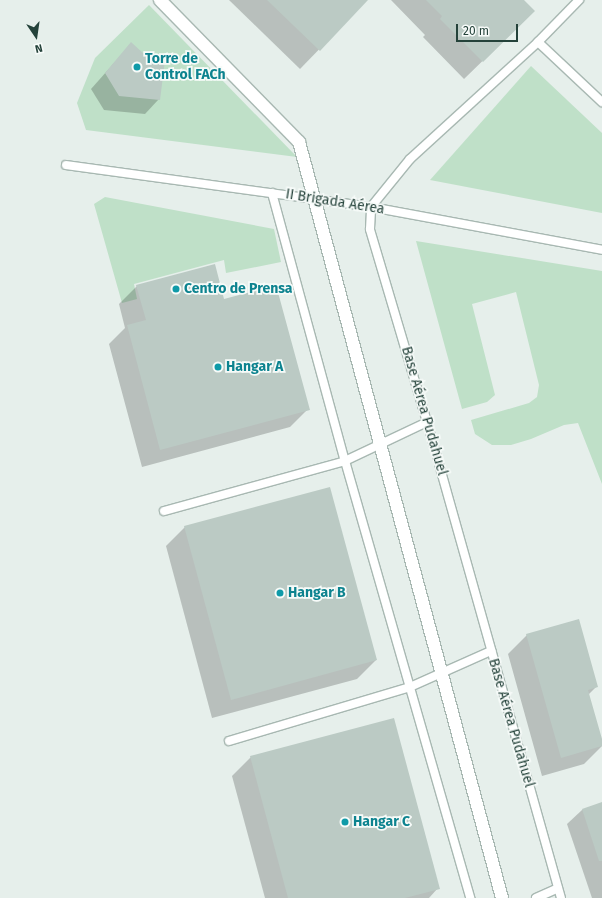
<!DOCTYPE html>
<meta charset="utf-8">
<style>
body{margin:0}
#map{position:relative;width:602px;height:898px;overflow:hidden;background:#e6efeb;font-family:"Fira Sans",sans-serif}
div>[style]{position:absolute}
[style*='--x']{left:calc(var(--x)*1px);top:calc(var(--y)*1px);width:calc(var(--w)*1px);rotate:calc(var(--a)*1deg)}
.green>*{inset:0;background:#bfe0c8}
.shadow>*{inset:0;background:#0003}
.building>*{inset:0;background:#bbcac4}
.roads{filter:drop-shadow(1px 0 #a8b8b2) drop-shadow(-1px 0 #a8b8b2) drop-shadow(0 1px #a8b8b2) drop-shadow(0 -1px #a8b8b2)}
.lane>*{height:8px;margin:-4px;padding:0 4px;transform-origin:4px;border-radius:4px;background:#fff}
.street>*{height:12px;margin:-6px;padding:0 6px;transform-origin:6px;border-radius:6px;background:#fff}
.dots>*{width:11px;height:11px;translate:-50% -50%;box-sizing:border-box;border:2px solid #f7fbf9;border-radius:50%}
span{translate:-50% -50%;white-space:nowrap;text-align:center;line-height:1.15;-webkit-text-stroke:3.5px #f7fbf9;paint-order:stroke}
.culture-label{font-size:14px;color:#0d838f;font-weight:700}
.left{translate:0 -50%;text-align:left}
.street-label{font-size:14px;color:#24423a}
.north{position:absolute;left:16px;top:16px;width:40px;height:40px;-webkit-text-stroke:3px #f7fbf9;paint-order:stroke;rotate:167deg;font-size:11px;font-weight:700;line-height:16px;text-align:center;color:#24423a}
.north::after{content:'';display:block;margin:auto;width:14px;height:18px;background:#24423a;clip-path:polygon(50% 0,100% 100%,50% 72%,0 100%)}
.scale{position:absolute;left:456px;top:24px;width:62px;height:18px;box-sizing:border-box;border:2px solid #24423a;border-top:0;padding-left:5px;font-size:12px;line-height:14px;white-space:nowrap;color:#24423a;-webkit-text-stroke:3px #f7fbf9;paint-order:stroke}
</style>
<div id="map">
<div class="green">
<div style="clip-path:polygon(149px 5px,297px 157px,86px 130px,77px 103px,95px 58px)"></div>
<div style="clip-path:polygon(531px 66px,602px 133px,602px 213px,430px 180px)"></div>
<div style="clip-path:polygon(105px 197px,274px 229px,281px 262px,226px 273px,224px 260px,134px 284px,137px 299px,122px 303px,94px 204px)"></div>
<div style="clip-path:polygon(416px 241px,602px 271px,602px 484px,578px 423px,564px 425px,531px 439px,511px 445px,492px 445px,475px 434px,471px 420px,529px 403px,537px 397px,539px 385px,516px 292px,472px 304px,495px 395px,487px 402px,462px 409px)"></div>
</div>
<div class="shadow">
<div style="clip-path:polygon(229px 0,367px 0,300px 69px)"></div>
<div style="clip-path:polygon(391px 0,523px 0,534px 11px,464px 79px,423px 37px,425px 35px)"></div>
<div style="clip-path:polygon(131px 44px,159px 99px,145px 114px,104px 110px,91px 89px)"></div>
<div style="clip-path:polygon(137px 286px,223px 300px,308px 409px,290px 427px,142px 467px,109px 344px,125px 328px,119px 304px)"></div>
<div style="clip-path:polygon(185px 527px,376px 660px,357px 679px,212px 718px,166px 546px)"></div>
<div style="clip-path:polygon(527px 635px,597px 686px,588px 695px,602px 746px,584px 764px,542px 776px,508px 654px)"></div>
<div style="clip-path:polygon(251px 757px,438px 888px,429px 898px,265px 898px,232px 776px)"></div>
<div style="clip-path:polygon(602px 803px,602px 898px,592px 898px,567px 824px,582px 810px)"></div>
</div>
<div class="building">
<div style="clip-path:polygon(267px 0,368px 0,320px 51px)"></div>
<div style="clip-path:polygon(426px 0,524px 0,535px 11px,483px 62px,440px 19px,442px 16px)"></div>
<div style="clip-path:polygon(131px 42px,144px 54px,165px 60px,160px 100px,119px 96px,105px 73px)"></div>
<div style="clip-path:polygon(215px 264px,224px 299px,276px 285px,310px 410px,160px 450px,127px 325px,146px 320px,136px 285px)"></div>
<div style="clip-path:polygon(330px 487px,377px 660px,231px 700px,184px 526px)"></div>
<div style="clip-path:polygon(579px 619px,598px 687px,588px 690px,602px 739px,602px 746px,561px 758px,526px 634px)"></div>
<div style="clip-path:polygon(394px 718px,440px 889px,405px 898px,288px 898px,250px 756px)"></div>
<div style="clip-path:polygon(602px 802px,602px 861px,599px 861px,582px 809px)"></div>
</div>
<div class="roads">
<div class="lane">
<div style="--x:538;--y:42;--w:88;--a:43.2"></div>
<div style="--x:66;--y:165;--w:308;--a:7.8"></div>
<div style="--x:371;--y:207;--w:235;--a:10.5"></div>
<div style="--x:272;--y:193;--w:278;--a:74.8"></div>
<div style="--x:345;--y:461;--w:455;--a:74"></div>
<div style="--x:164;--y:511;--w:188;--a:-15.4"></div>
<div style="--x:345;--y:461;--w:91;--a:-25.4"></div>
<div style="--x:229;--y:741;--w:189;--a:-16.6"></div>
<div style="--x:410;--y:687;--w:89;--a:-24"></div>
<div style="--x:536;--y:898;--w:24;--a:-24"></div>
<div style="--x:561;--y:898;--w:495;--a:-105.7"></div>
<div style="--x:427;--y:422;--w:201;--a:-106.5"></div>
<div style="--x:370;--y:229;--w:22;--a:-87"></div>
<div style="--x:371;--y:207;--w:62;--a:-50.9"></div>
<div style="--x:410;--y:159;--w:173;--a:-42.4"></div>
<div style="--x:538;--y:42;--w:59;--a:-45.7"></div>
</div>
<div class="street">
<div style="--x:160;--y:0;--w:199;--a:45.6"></div>
<div style="--x:299;--y:142;--w:783;--a:74.97"></div>
</div>
</div>
<div class="dots">
<div style="left:137px;top:67px;background:#0f9aa8"></div>
<div style="left:176px;top:289px;background:#0f9aa8"></div>
<div style="left:218px;top:367px;background:#0f9aa8"></div>
<div style="left:280px;top:593px;background:#0f9aa8"></div>
<div style="left:345px;top:822px;background:#0f9aa8"></div>
</div>
<div class="culture-label">
<span class="left" style="left:145px;top:67px">Torre de<br>Control FACh</span>
<span class="left" style="left:184px;top:289px">Centro de Prensa</span>
<span class="left" style="left:226px;top:367px">Hangar A</span>
<span class="left" style="left:288px;top:593px">Hangar B</span>
<span class="left" style="left:353px;top:822px">Hangar C</span>
</div>
<div class="street-label">
<span style="left:335px;top:202px;rotate:9deg">II Brigada Aérea</span>
<span style="left:424px;top:411px;rotate:74deg">Base Aérea Pudahuel</span>
<span style="left:511px;top:723px;rotate:74deg">Base Aérea Pudahuel</span>
</div>
<div class="north">N</div>
<div class="scale">20 m</div>
</div>
